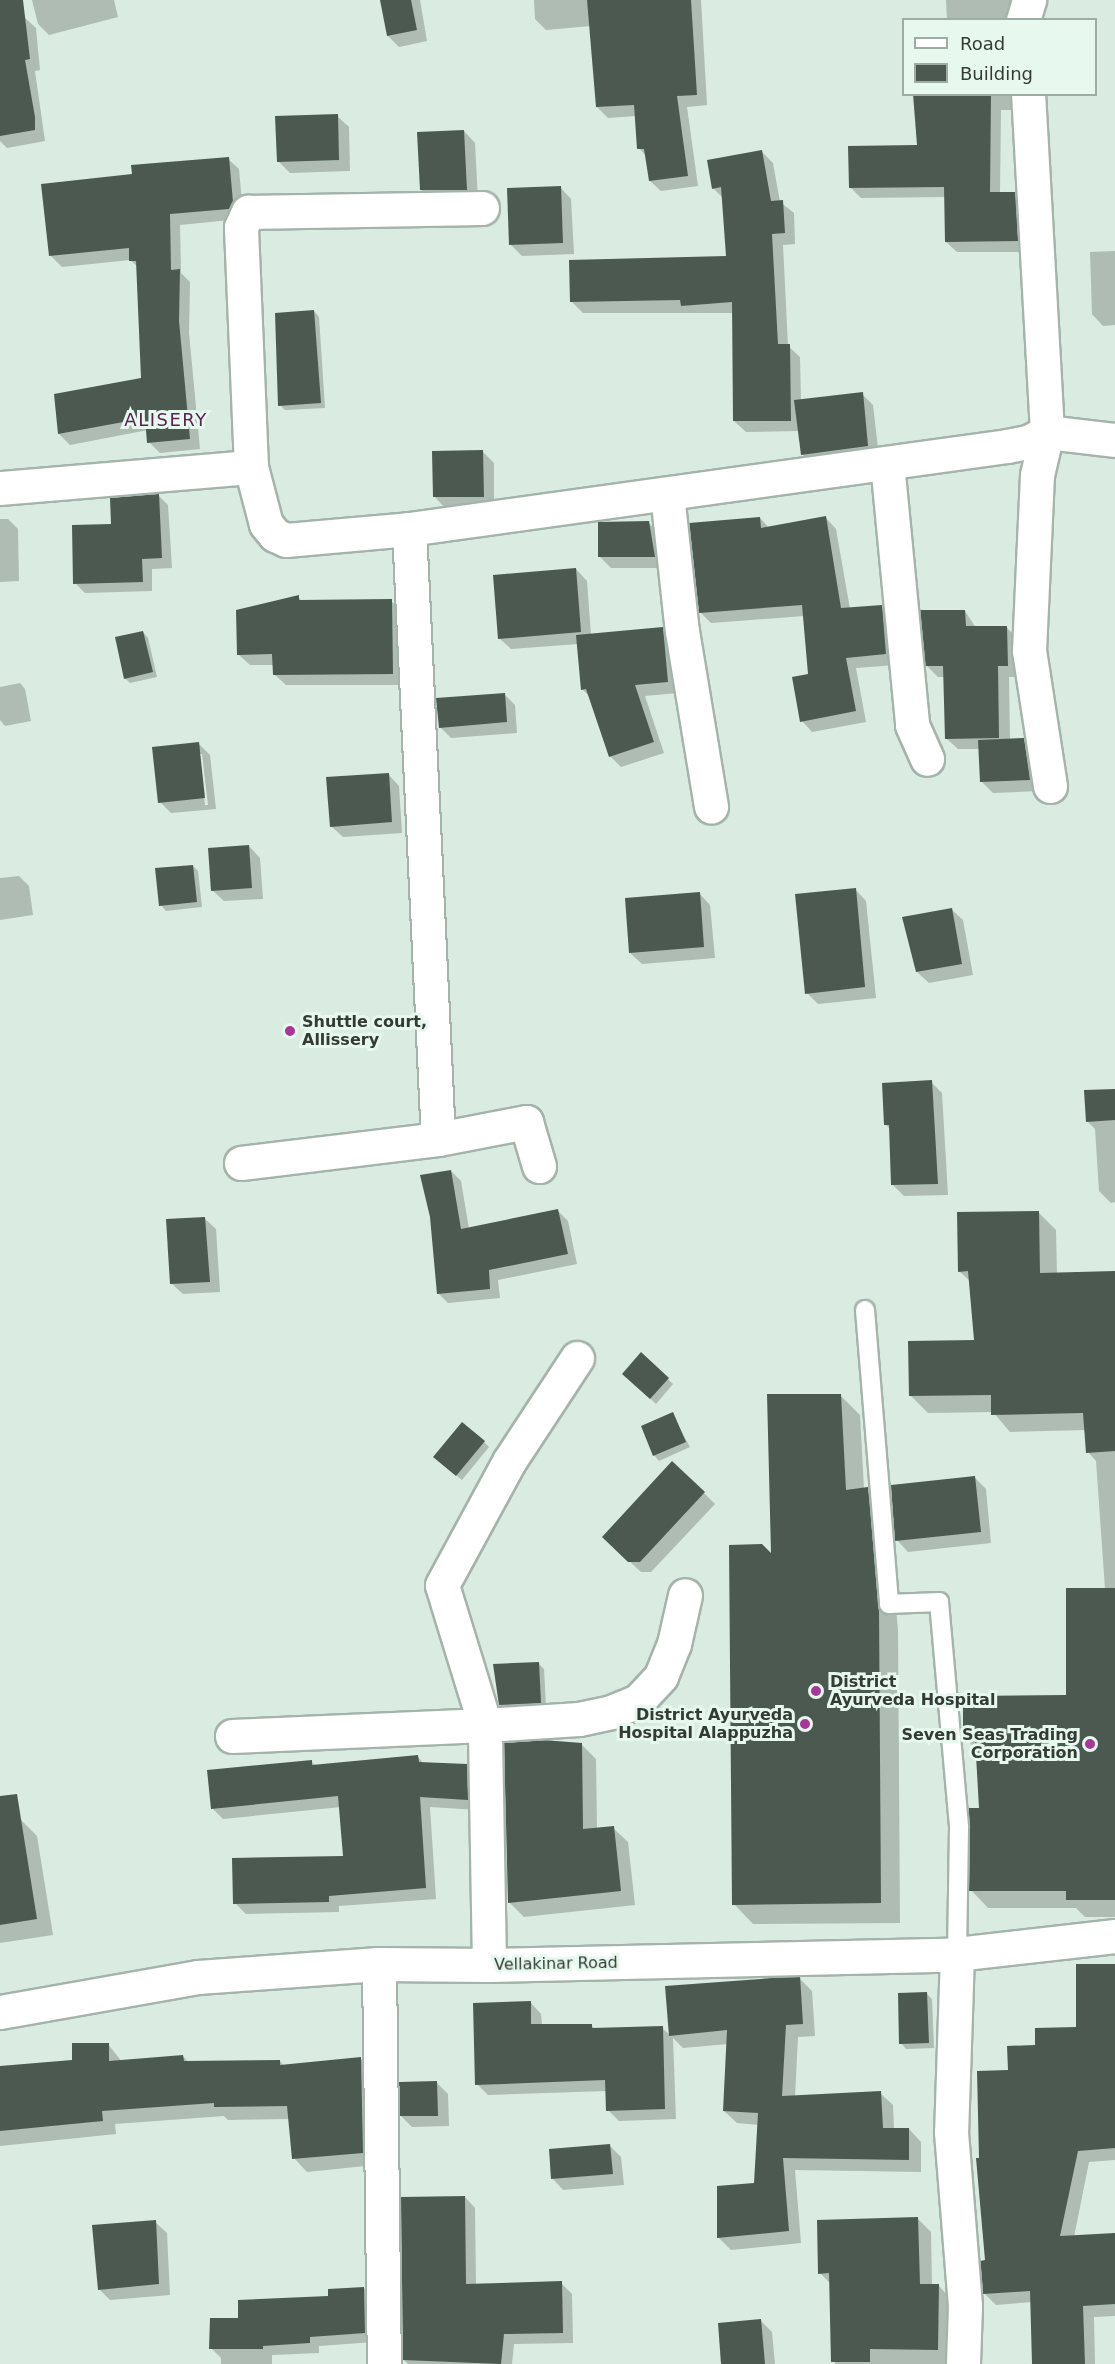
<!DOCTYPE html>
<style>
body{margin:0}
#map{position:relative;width:1115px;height:2364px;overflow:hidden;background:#daebe1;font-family:"DejaVu Sans",sans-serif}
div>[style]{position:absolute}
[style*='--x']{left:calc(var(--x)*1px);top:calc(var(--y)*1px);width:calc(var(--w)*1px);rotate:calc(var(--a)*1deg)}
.shadow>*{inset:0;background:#0003}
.building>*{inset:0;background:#4b5951}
.roads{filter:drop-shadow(2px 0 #a4b4aa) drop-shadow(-2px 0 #a4b4aa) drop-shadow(0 2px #a4b4aa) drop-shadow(0 -2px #a4b4aa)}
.lane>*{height:18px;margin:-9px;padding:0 9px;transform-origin:9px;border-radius:9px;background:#fff}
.street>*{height:33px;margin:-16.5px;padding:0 16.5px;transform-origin:16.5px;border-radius:16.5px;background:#fff}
.secondary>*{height:33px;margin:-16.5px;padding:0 16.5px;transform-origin:16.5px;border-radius:16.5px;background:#fff}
.dots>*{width:16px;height:16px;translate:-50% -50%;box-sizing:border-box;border:3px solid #e7f8ee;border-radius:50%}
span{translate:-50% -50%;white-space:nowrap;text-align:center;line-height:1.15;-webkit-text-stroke:6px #e7f8ee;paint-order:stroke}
.poi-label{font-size:16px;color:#343b37;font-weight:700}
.left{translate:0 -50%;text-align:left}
.right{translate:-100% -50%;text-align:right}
.street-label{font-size:16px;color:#343b37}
.neighbourhood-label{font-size:18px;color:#5a2452;letter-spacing:1.5px}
.legend{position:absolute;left:902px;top:18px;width:195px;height:78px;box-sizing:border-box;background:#e7f8ee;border:2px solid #9faca5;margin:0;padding:8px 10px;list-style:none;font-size:18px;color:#343b37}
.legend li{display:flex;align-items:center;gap:12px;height:30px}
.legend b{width:30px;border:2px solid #9faca5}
</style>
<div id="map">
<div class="shadow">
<div style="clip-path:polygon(32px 0,114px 0,118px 17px,49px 35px,38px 24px)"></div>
<div style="clip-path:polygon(382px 0,420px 0,427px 41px,399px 47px,388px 36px)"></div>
<div style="clip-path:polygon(534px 0,701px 0,707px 105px,687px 107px,698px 186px,661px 191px,650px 181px,647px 157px,639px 148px,636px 116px,608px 118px,597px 107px,591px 26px,546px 30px,535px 19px)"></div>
<div style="clip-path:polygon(946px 0,1012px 0,1013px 20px,947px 20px)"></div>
<div style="clip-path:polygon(24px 17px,36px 28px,40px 70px,35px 71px,45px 141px,7px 148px,0 141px,0 19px)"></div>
<div style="clip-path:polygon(915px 94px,1015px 94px,1015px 110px,1001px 110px,1000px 194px,1014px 194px,1025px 204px,1028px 252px,957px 252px,946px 242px,946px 197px,861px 198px,850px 187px,919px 146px)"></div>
<div style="clip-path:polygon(337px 116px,349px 127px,350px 171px,290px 173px,279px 162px)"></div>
<div style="clip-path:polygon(464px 131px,475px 143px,478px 200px,433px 201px,421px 190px)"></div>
<div style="clip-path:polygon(762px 152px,773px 163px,780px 202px,794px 213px,795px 244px,783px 245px,788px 346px,800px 357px,801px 401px,862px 394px,873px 405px,879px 457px,813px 465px,802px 454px,799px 431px,746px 432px,734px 421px,734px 313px,583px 313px,571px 301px,727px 258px,723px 198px,713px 188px)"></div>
<div style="clip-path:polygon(228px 159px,239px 169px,243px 213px,240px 219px,180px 225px,181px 273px,190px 282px,189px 333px,200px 449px,160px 453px,149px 442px,148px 430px,70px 445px,59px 434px,143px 379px,138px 267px,130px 260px,62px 267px,51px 256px,134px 176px)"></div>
<div style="clip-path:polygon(560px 187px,571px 199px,574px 254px,522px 256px,511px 245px)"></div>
<div style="clip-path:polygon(1115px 251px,1115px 325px,1103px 326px,1092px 314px,1090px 252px)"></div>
<div style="clip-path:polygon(314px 311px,319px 317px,325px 408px,285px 410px,280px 405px)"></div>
<div style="clip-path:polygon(483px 452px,494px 463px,494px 507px,445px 508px,434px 496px)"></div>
<div style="clip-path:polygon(158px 495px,168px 505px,172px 568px,152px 569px,152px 591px,85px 593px,75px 583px,112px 526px)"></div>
<div style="clip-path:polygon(760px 518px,769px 528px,826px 518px,836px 529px,850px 609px,881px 607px,892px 617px,896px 665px,856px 668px,866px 722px,812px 732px,802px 721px,810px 675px,804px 616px,711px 623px,700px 612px)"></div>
<div style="clip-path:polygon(0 519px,8px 519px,18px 529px,19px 581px,0 582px)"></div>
<div style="clip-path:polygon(648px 522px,659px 534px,666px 568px,611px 568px,600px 557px)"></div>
<div style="clip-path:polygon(576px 569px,587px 581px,591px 635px,662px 628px,673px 640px,678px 693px,645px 696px,664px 753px,621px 767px,610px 756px,590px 697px,582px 689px,578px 644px,511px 649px,499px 638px)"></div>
<div style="clip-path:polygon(298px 597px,302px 601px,391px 601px,403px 612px,404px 685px,286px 685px,274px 674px,274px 665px,250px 665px,238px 654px)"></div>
<div style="clip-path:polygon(965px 611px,976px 628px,1007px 628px,1018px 639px,1018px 677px,1009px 677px,1010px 740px,1023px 740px,1034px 751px,1040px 791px,993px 793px,981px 781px,980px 749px,958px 749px,946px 738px,945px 677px,938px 677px,927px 666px)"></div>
<div style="clip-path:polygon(143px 632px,148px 638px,157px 677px,130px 683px,125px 678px)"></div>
<div style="clip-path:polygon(20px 683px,25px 689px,31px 721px,5px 726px,0 720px,0 687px)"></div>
<div style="clip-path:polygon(504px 694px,515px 705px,517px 733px,451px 738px,440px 727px)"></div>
<div style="clip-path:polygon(evenodd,199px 744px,210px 755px,216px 809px,171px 813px,160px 802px,199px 744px,199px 754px,202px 754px,208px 805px,205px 805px,199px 754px)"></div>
<div style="clip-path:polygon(388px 774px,399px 786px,402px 833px,343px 837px,331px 826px)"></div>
<div style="clip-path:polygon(249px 846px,260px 858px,263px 899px,224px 901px,212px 890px)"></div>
<div style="clip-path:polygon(193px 866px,198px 871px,202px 907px,166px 911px,161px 905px)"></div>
<div style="clip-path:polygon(19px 876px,29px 886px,33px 915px,0 920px,0 878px)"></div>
<div style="clip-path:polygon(855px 889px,866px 901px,876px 998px,818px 1004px,807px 993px)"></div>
<div style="clip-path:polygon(699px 893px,710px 905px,715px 958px,642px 964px,630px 953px)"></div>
<div style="clip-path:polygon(951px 909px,963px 920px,973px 975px,929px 983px,917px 972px)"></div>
<div style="clip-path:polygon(931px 1082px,942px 1093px,948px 1195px,904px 1196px,893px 1185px,891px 1130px,886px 1125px)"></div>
<div style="clip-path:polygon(1115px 1090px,1115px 1202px,1111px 1203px,1099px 1191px,1095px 1129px,1087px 1121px)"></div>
<div style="clip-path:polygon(451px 1171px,461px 1181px,469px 1229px,558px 1211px,568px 1221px,577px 1264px,498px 1280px,500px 1298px,448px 1303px,438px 1293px)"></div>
<div style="clip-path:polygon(1039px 1213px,1056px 1230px,1057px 1274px,1115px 1273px,1115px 1917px,1085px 1917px,1076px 1908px,988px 1908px,971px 1890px,981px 1809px,978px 1751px,964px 1737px,1067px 1696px,1105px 1589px,1096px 1461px,1088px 1452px,1086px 1430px,1010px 1432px,993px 1412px,928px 1413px,910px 1395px,975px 1341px,971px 1282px,959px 1271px)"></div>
<div style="clip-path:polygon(204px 1218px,216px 1229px,220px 1292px,183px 1294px,171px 1283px)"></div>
<div style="clip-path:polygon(641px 1354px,673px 1384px,656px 1404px,629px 1379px)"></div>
<div style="clip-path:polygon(840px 1395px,860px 1415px,864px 1489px,887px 1509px,898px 1630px,900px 1923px,753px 1924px,734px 1904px,772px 1556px)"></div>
<div style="clip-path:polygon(672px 1414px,690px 1447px,659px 1461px,654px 1455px)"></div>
<div style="clip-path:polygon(484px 1442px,489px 1447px,462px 1480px,440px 1462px)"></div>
<div style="clip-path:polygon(975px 1478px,986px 1489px,991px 1543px,908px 1552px,897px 1540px)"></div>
<div style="clip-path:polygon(704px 1493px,715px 1504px,651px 1572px,641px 1572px,615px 1548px)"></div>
<div style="clip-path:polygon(539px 1664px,544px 1669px,546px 1707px,505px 1710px,500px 1705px)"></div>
<div style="clip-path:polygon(581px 1744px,596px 1759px,597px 1829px,613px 1828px,628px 1842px,635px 1905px,524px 1917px,509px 1902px)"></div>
<div style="clip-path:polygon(418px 1757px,424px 1764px,466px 1765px,477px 1776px,478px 1810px,430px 1807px,436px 1899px,339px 1906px,339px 1912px,246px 1914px,235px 1903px,345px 1857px,341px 1807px,223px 1819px,212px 1808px,311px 1761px,316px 1766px)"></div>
<div style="clip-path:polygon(20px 1819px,37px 1836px,53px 1935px,0 1943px,0 1823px)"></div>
<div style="clip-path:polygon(1115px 1965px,1115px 2160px,1089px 2162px,1074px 2237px,1115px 2234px,1115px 2316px,1094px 2317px,1095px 2364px,1033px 2364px,1032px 2302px,996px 2305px,984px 2293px,987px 2262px,980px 2160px,1009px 2071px,1036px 2046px,1077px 2028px)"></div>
<div style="clip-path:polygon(799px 1978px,812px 1991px,815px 2036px,798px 2037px,795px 2097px,880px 2093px,893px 2105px,894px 2130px,909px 2129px,921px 2142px,921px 2172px,795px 2170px,801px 2243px,731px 2250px,718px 2237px,755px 2184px,759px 2125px,737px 2123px,724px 2111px,728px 2044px,683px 2048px,673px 2038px,676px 2119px,619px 2121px,608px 2110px,607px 2091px,488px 2095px,477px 2084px,530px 2002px,541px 2014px,542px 2025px,591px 2025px,596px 2030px,662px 2028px,671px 2036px,667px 1987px)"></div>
<div style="clip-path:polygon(927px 1994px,932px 1999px,934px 2048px,906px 2049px,901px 2043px)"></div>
<div style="clip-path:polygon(108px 2044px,122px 2062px,183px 2056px,189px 2063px,280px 2061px,284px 2066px,361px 2059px,374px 2072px,375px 2165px,307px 2172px,294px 2158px,290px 2119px,228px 2120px,224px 2116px,115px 2124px,116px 2134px,0 2146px,0 2081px,73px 2061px)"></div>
<div style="clip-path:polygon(437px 2083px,448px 2094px,449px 2126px,412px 2127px,401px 2116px)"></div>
<div style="clip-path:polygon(610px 2146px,621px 2157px,624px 2185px,563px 2190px,552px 2178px)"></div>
<div style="clip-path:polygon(465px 2197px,475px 2208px,476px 2285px,561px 2283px,572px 2294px,573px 2343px,514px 2344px,512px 2364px,408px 2364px,404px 2360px)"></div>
<div style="clip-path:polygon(918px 2219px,931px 2232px,932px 2285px,938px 2285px,951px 2299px,952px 2364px,835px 2364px,831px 2284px,820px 2273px)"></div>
<div style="clip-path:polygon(155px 2222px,167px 2233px,170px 2295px,110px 2300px,99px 2289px)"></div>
<div style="clip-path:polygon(364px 2288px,374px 2298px,374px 2342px,319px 2346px,319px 2353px,272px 2355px,272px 2364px,221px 2364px,221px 2358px,211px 2348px,239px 2319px)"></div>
<div style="clip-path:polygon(761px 2321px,772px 2332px,775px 2364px,723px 2364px)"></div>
</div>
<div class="building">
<div style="clip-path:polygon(0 0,23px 0,30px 59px,25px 60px,35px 117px,35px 130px,0 136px)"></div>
<div style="clip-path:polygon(380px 0,411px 0,417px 30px,387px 36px)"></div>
<div style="clip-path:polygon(587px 0,691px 0,697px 95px,677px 96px,688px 176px,649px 181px,644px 149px,637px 149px,634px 105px,596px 107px)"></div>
<div style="clip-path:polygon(913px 94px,991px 94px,990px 192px,1015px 192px,1018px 241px,945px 242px,944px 187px,849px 188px,848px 146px,917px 145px)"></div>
<div style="clip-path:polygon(338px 114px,339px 160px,277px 162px,275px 116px)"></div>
<div style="clip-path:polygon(464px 130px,467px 190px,420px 190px,417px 132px)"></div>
<div style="clip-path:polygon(762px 150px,771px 201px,783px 200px,785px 233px,772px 234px,778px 344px,790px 344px,791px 421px,733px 421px,732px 302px,681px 306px,680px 300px,570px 302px,569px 260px,726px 256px,721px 187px,712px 189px,707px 160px)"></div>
<div style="clip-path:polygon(229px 157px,233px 202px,229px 209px,170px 214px,171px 270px,180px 269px,179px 321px,190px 439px,147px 443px,145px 418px,58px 434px,54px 394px,141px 378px,136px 261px,129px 261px,129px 248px,49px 256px,41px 184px,132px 174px,131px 165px)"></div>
<div style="clip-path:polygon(561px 186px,563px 243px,509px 245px,507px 188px)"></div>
<div style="clip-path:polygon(314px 310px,321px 403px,278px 406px,275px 313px)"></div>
<div style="clip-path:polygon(863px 392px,868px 446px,801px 455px,794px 400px)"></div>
<div style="clip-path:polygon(483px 450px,484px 497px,433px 497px,432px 451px)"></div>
<div style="clip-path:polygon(159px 494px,162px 558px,142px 559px,143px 582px,73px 584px,72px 525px,111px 524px,110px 498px)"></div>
<div style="clip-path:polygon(826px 516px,841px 608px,882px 605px,886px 654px,846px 658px,856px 711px,800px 722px,792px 677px,808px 674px,802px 605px,699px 613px,689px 523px,760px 517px,761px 528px)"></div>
<div style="clip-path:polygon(649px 521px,655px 557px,598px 557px,598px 522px)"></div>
<div style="clip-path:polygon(576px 568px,581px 632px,498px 639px,493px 575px)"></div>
<div style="clip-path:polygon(299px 595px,299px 600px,392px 599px,393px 674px,273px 675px,272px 654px,237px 655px,236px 610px)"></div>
<div style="clip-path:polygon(920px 610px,965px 610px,966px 626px,1007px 626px,1008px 666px,998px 666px,999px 738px,945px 739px,943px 666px,925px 666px)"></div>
<div style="clip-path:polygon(663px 627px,668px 682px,635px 685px,654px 742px,609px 757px,586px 689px,581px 690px,576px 635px)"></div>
<div style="clip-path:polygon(143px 631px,153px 672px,124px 679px,115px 637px)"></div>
<div style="clip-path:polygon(505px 693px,507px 722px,439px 728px,436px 698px)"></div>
<div style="clip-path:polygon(1024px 738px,1030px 780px,980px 782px,978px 740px)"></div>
<div style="clip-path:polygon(199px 742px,205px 798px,158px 803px,152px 747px)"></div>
<div style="clip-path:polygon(389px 773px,392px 822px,330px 827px,326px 777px)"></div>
<div style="clip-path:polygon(249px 845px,252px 888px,211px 891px,208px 848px)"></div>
<div style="clip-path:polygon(193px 865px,197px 902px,159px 906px,155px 868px)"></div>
<div style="clip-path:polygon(856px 888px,865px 987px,805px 994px,795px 894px)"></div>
<div style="clip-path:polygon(700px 892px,704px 947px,629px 953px,625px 898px)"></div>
<div style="clip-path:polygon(952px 908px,962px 964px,916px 972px,902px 917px)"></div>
<div style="clip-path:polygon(932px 1080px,938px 1184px,891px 1185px,889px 1125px,884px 1125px,882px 1083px)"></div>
<div style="clip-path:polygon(1115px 1089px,1115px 1120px,1086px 1122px,1084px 1090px)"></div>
<div style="clip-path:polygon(451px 1170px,461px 1229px,558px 1209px,568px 1254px,489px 1270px,490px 1289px,437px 1294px,430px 1217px,420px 1175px)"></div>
<div style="clip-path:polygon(1039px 1211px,1040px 1273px,1115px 1271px,1115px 1451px,1086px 1453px,1083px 1413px,991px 1415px,991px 1395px,909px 1396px,908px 1341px,974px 1340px,968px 1271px,958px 1272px,957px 1212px)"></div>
<div style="clip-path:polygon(205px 1217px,210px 1282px,170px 1284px,166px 1219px)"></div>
<div style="clip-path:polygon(641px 1352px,669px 1378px,650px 1399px,622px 1374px)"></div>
<div style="clip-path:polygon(767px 1394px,841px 1394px,846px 1490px,868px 1487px,879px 1609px,881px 1903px,732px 1905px,729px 1545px,762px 1544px,771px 1553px)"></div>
<div style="clip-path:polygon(673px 1412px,686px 1442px,653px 1456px,641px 1426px)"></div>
<div style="clip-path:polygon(462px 1422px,485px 1441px,456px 1476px,433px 1457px)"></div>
<div style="clip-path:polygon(672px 1461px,705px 1492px,640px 1562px,628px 1562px,602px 1537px)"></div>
<div style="clip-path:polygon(975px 1476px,981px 1532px,895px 1541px,891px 1485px)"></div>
<div style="clip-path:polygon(1066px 1588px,1115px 1588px,1115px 1900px,1066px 1900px,1066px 1891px,969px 1891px,969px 1808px,979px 1808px,975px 1738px,963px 1738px,963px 1696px,1066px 1695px)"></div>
<div style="clip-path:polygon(539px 1662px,541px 1703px,499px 1705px,493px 1664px)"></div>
<div style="clip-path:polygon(543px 1740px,582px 1743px,583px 1829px,614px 1826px,621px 1891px,508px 1903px,504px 1743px)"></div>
<div style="clip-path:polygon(418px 1755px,419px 1762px,467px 1764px,468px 1800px,420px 1797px,426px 1888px,329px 1896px,329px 1902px,233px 1904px,232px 1858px,343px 1856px,338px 1796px,211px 1809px,207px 1770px,312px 1760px,312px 1765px)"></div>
<div style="clip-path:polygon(17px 1794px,37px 1919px,0 1925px,0 1796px)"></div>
<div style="clip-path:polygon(1076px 1964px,1115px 1964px,1115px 2148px,1078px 2151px,1060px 2236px,1115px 2233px,1115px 2304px,1083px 2306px,1085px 2364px,1032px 2364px,1030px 2291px,983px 2294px,980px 2261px,985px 2260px,976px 2158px,979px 2158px,977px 2071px,1008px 2070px,1007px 2046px,1035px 2045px,1035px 2028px,1076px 2027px)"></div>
<div style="clip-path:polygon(800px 1976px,803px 2024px,786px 2025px,782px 2096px,881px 2091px,883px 2128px,909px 2128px,909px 2160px,783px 2158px,789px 2231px,717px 2238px,717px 2186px,754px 2183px,758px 2113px,723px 2111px,727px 2030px,669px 2036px,665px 1986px)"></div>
<div style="clip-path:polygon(927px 1992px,929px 2043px,899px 2044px,898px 1993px)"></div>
<div style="clip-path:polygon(531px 2001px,531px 2024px,592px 2024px,592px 2028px,663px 2026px,665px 2109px,606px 2111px,605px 2080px,475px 2085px,473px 2003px)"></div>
<div style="clip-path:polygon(72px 2043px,109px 2043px,109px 2061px,183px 2055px,184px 2061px,280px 2060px,280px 2065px,361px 2057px,363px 2153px,292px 2159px,287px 2106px,214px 2107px,214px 2103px,102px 2111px,103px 2121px,0 2131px,0 2066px,72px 2060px)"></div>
<div style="clip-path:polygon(437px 2081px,438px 2116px,400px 2116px,399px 2082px)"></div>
<div style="clip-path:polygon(610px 2144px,613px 2174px,551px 2179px,549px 2149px)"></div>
<div style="clip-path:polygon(465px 2196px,466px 2284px,562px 2281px,563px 2333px,504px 2334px,501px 2364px,403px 2360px,401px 2197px)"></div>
<div style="clip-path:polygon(918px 2217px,920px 2284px,939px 2284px,938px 2350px,870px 2349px,870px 2362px,831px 2362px,829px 2273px,818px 2274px,817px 2220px)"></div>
<div style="clip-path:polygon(156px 2220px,159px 2284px,98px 2290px,92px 2225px)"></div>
<div style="clip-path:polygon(364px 2287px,365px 2333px,310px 2337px,310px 2343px,263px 2346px,263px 2349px,209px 2349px,210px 2318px,238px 2318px,238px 2300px,328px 2296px,328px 2289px)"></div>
<div style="clip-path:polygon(761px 2319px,765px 2364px,721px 2364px,718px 2323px)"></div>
</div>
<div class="roads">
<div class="lane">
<div style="--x:865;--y:1310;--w:295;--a:85.3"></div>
<div style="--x:889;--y:1604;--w:50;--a:-2.3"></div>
<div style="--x:939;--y:1602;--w:227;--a:84.9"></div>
<div style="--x:959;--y:1828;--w:126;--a:90.9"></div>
</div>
<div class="street">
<div style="--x:1023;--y:20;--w:21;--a:-73"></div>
<div style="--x:887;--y:463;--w:263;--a:84.5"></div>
<div style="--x:912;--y:725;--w:37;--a:66"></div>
<div style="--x:251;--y:467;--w:59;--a:75.3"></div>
<div style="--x:266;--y:524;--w:14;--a:51"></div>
<div style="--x:275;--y:535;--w:12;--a:24"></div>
<div style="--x:286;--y:540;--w:123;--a:-5.1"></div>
<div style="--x:409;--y:529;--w:611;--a:87.28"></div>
<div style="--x:0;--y:488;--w:252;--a:-4.8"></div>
<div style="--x:251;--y:467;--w:240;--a:-92.4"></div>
<div style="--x:241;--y:227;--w:17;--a:-65"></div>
<div style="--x:248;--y:212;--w:234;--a:-1"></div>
<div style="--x:667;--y:494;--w:138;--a:83.8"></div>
<div style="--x:682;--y:631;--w:178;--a:80.6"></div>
<div style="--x:409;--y:529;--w:604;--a:-7.9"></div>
<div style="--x:1007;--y:446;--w:21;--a:-11"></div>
<div style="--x:1028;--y:442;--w:21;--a:-28"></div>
<div style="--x:1047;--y:432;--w:339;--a:-93.2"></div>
<div style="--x:1050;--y:786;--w:137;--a:-98.8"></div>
<div style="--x:1029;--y:651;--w:176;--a:-87.4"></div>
<div style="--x:1037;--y:475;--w:44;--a:-76.9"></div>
<div style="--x:1047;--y:432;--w:68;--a:6.7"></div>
<div style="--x:241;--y:1163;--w:198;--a:-6.9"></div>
<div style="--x:438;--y:1139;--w:90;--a:-10.9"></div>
<div style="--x:526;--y:1122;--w:46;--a:73.5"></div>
<div style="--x:232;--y:1736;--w:253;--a:-2.5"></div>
<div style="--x:485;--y:1725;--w:94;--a:-3.7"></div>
<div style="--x:579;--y:1719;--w:33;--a:-12"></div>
<div style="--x:611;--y:1712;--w:29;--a:-22"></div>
<div style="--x:638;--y:1701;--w:34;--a:-47"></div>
<div style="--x:661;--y:1676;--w:35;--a:-68"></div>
<div style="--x:674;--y:1644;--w:50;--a:-77.3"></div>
<div style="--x:957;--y:1954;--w:178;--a:91.9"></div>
<div style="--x:951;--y:2132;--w:175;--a:85.4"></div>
<div style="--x:965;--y:2306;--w:58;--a:92"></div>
<div style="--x:379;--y:1964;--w:400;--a:89.3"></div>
<div style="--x:489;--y:1965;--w:240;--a:-91"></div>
<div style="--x:485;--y:1725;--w:146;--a:-107.1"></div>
<div style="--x:442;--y:1585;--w:142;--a:-61.5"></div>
<div style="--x:510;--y:1460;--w:122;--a:-56.7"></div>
</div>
<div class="secondary">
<div style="--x:0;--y:2012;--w:201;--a:-10"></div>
<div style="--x:198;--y:1977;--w:181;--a:-4.1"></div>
<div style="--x:379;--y:1964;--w:110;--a:0.5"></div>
<div style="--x:489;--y:1965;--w:468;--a:-1.3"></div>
<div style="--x:957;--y:1954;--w:159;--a:-6.5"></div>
</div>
</div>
<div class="dots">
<div style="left:290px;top:1031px;background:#a63998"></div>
<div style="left:816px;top:1691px;background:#a63998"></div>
<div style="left:805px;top:1724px;background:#a63998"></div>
<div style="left:1090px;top:1744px;background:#a63998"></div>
</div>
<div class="poi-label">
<span class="left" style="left:302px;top:1031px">Shuttle court,<br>Allissery</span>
<span class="left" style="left:830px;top:1691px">District<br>Ayurveda Hospital</span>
<span class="right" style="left:793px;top:1724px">District Ayurveda<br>Hospital Alappuzha</span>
<span class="right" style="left:1078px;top:1744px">Seven Seas Trading<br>Corporation</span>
</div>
<div class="street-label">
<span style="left:556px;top:1964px;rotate:-1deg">Vellakinar Road</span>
</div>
<div class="neighbourhood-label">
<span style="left:166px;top:420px">ALISERY</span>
</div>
<ul class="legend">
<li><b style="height:8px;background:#fff"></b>Road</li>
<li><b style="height:16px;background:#4b5951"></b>Building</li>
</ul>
</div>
